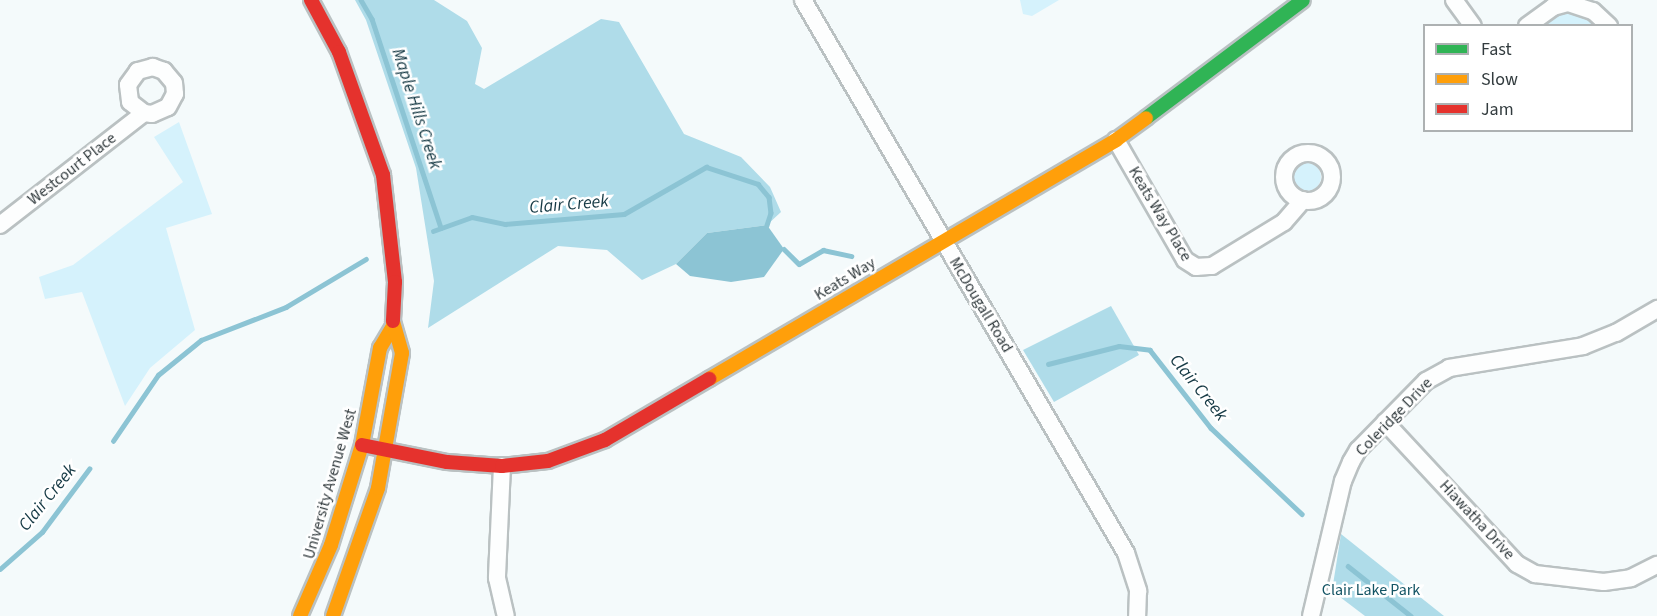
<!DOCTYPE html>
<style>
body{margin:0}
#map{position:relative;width:1657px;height:616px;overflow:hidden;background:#f4fafb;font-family:"Source Sans 3",sans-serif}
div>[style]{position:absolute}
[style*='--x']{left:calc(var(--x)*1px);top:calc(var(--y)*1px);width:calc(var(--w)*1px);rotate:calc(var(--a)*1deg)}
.green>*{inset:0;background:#d5f2fc}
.round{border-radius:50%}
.forest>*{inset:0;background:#afdce9}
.water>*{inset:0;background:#8cc4d4}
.stream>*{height:4.5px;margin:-2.25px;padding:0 2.25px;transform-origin:2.25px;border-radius:2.25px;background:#8cc4d4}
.roads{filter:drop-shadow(2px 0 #bac1c2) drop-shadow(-2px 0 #bac1c2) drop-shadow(0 2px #bac1c2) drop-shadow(0 -2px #bac1c2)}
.street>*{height:16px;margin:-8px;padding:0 8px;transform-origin:8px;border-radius:8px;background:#fdfefe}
.street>.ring{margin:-8px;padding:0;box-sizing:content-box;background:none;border:16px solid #fdfefe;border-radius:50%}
.fast>*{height:14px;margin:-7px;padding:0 7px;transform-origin:7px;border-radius:7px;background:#30b455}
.slow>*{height:14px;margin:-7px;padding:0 7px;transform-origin:7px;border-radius:7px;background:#ff9f0a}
.jam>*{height:14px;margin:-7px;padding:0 7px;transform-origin:7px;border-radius:7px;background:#e5322d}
span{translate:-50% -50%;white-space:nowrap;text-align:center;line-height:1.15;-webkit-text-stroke:5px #fff;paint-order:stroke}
.street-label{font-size:16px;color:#323b3e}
.park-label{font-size:16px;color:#135464}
.water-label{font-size:18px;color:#153944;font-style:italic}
.legend{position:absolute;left:1423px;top:24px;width:210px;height:108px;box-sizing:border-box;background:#fff;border:2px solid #adb1b2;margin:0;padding:8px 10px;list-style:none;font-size:18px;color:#323b3e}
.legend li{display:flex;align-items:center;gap:12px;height:30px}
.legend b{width:30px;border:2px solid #adb1b2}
</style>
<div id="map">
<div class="green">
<div style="clip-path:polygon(1020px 0,1059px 0,1032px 16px,1023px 14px)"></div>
<div style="clip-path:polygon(1568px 9px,1584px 13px,1598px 26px,1538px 26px)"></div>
<div style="clip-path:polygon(179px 122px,212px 214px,166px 228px,195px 330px,150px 368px,125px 406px,82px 292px,45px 299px,39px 277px,73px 265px,183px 182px,154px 137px)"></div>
<div class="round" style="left:1293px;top:163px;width:28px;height:28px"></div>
</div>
<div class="forest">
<div style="clip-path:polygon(355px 0,434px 0,467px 21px,482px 48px,475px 84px,484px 89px,601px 19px,619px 22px,684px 134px,741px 157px,770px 187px,781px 212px,767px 225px,707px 233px,676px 264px,642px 280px,607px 250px,558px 246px,428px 328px,434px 281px,416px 168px,366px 20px)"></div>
<div style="clip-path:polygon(1111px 306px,1139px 355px,1054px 402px,1023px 350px)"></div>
<div style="clip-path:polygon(1341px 534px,1444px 616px,1365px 616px,1332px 591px)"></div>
</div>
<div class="water">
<div style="clip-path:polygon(767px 225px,784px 249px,764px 277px,731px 282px,690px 276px,676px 264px,707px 233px)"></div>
</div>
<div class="stream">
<div style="--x:361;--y:0;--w:22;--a:60"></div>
<div style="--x:372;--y:19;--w:220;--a:71.7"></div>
<div style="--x:433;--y:231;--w:41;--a:-19.7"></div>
<div style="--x:472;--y:217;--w:34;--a:12"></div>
<div style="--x:505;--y:224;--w:119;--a:-4.8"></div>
<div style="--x:624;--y:214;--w:95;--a:-29.8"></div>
<div style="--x:706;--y:167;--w:55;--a:18.1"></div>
<div style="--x:758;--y:184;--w:17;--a:50"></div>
<div style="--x:769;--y:197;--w:16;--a:83"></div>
<div style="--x:771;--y:213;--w:13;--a:108"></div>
<div style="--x:784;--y:249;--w:21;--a:45"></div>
<div style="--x:799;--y:264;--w:28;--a:-30"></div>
<div style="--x:823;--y:250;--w:29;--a:12"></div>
<div style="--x:1048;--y:364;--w:73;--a:-14.2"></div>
<div style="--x:1119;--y:346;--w:31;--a:7"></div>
<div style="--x:1150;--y:350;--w:99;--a:52"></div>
<div style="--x:1211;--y:428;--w:125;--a:43.4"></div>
<div style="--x:113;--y:441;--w:80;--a:-55.7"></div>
<div style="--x:158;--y:375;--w:55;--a:-39.1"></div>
<div style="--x:201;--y:340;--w:91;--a:-21.2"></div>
<div style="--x:286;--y:307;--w:93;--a:-31"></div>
<div style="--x:1348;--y:566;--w:80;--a:38.4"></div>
<div style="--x:0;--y:569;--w:56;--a:-41.4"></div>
<div style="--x:42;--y:532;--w:79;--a:-53.3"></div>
</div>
<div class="roads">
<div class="street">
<div style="--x:803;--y:0;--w:640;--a:59.71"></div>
<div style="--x:1126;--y:553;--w:40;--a:72"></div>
<div style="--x:1138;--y:591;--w:25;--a:92"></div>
<div style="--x:1454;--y:0;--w:32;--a:54"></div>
<div style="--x:1527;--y:26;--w:32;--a:-36"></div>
<div style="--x:1553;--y:7;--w:16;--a:-15"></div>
<div style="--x:1568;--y:3;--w:26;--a:18"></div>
<div style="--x:1593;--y:11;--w:22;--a:43"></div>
<div style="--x:1116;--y:140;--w:138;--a:60.1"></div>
<div style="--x:1185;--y:260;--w:13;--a:32"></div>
<div style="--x:1196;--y:267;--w:16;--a:-4"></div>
<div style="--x:1212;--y:266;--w:84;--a:-31.4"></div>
<div style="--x:1284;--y:222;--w:29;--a:-49"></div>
<div class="ring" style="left:1284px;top:153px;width:32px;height:32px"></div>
<div style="--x:0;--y:225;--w:182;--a:-37.9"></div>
<div style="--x:144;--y:113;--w:8;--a:7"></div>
<div style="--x:152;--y:114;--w:17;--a:-24"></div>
<div style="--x:168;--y:107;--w:15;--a:-62"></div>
<div style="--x:175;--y:94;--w:11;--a:-95"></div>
<div style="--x:174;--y:83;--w:16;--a:-130"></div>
<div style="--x:164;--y:71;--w:12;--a:-160"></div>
<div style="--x:153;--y:67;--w:16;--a:165"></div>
<div style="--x:138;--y:71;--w:17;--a:126"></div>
<div style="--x:128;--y:85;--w:17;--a:83"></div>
<div style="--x:130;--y:102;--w:18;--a:38"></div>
<div style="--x:1385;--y:422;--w:194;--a:47.1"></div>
<div style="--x:1517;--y:564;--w:21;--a:29"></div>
<div style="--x:1535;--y:574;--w:69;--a:6.6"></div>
<div style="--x:1604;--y:582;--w:27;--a:-8"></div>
<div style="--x:1631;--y:578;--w:29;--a:-27"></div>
<div style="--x:502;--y:466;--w:112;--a:92.6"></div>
<div style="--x:497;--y:578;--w:39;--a:77"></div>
<div style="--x:1311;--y:616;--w:139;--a:-76.7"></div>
<div style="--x:1343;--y:481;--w:21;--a:-67"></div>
<div style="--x:1351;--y:462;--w:14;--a:-60"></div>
<div style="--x:1358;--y:450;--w:97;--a:-45.4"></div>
<div style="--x:1426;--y:381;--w:26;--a:-29"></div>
<div style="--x:1449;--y:368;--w:136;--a:-9.3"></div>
<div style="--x:1583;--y:346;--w:35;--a:-22"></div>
<div style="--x:1616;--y:333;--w:48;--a:-30.3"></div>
</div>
<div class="fast">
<div style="--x:1146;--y:118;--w:196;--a:-36.9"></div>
</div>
<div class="slow">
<div style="--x:709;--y:379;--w:472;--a:-30.4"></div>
<div style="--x:1116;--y:140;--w:37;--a:-36"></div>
<div style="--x:300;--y:616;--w:77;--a:-66.4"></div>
<div style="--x:331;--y:545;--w:105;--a:-72.8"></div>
<div style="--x:362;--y:445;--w:99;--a:-79.5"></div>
<div style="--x:380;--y:348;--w:26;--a:-59"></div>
<div style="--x:333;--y:616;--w:136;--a:-70.6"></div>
<div style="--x:378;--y:488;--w:137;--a:-79.9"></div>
<div style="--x:402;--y:353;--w:33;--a:-106"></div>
</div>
<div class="jam">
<div style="--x:311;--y:0;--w:59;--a:61.7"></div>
<div style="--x:339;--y:52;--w:131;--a:70.3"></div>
<div style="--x:383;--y:175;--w:108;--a:83.6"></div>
<div style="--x:395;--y:282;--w:39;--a:93"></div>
<div style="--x:362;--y:445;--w:87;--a:11.3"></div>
<div style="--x:447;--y:462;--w:55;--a:4.2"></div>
<div style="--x:502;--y:466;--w:46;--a:-6.2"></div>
<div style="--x:548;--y:461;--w:61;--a:-20.2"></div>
<div style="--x:605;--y:440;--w:121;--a:-30.4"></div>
</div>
</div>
<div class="street-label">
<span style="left:72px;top:169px;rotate:-38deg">Westcourt Place</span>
<span style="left:1160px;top:214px;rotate:59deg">Keats Way Place</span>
<span style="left:845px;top:279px;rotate:-31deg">Keats Way</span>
<span style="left:981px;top:305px;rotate:59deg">McDougall Road</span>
<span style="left:1394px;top:417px;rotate:-46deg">Coleridge Drive</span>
<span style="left:330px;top:484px;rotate:-74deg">University Avenue West</span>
<span style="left:1477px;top:520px;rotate:47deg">Hiawatha Drive</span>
</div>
<div class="park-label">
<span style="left:1371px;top:590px">Clair Lake Park</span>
</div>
<div class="water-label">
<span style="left:416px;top:109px;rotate:72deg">Maple Hills Creek</span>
<span style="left:569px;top:205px;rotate:-5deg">Clair Creek</span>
<span style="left:1198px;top:388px;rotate:51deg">Clair Creek</span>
<span style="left:48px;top:498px;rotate:-51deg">Clair Creek</span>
</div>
<ul class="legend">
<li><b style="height:8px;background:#30b455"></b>Fast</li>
<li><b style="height:8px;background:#ff9f0a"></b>Slow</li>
<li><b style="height:8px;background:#e5322d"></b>Jam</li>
</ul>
</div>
